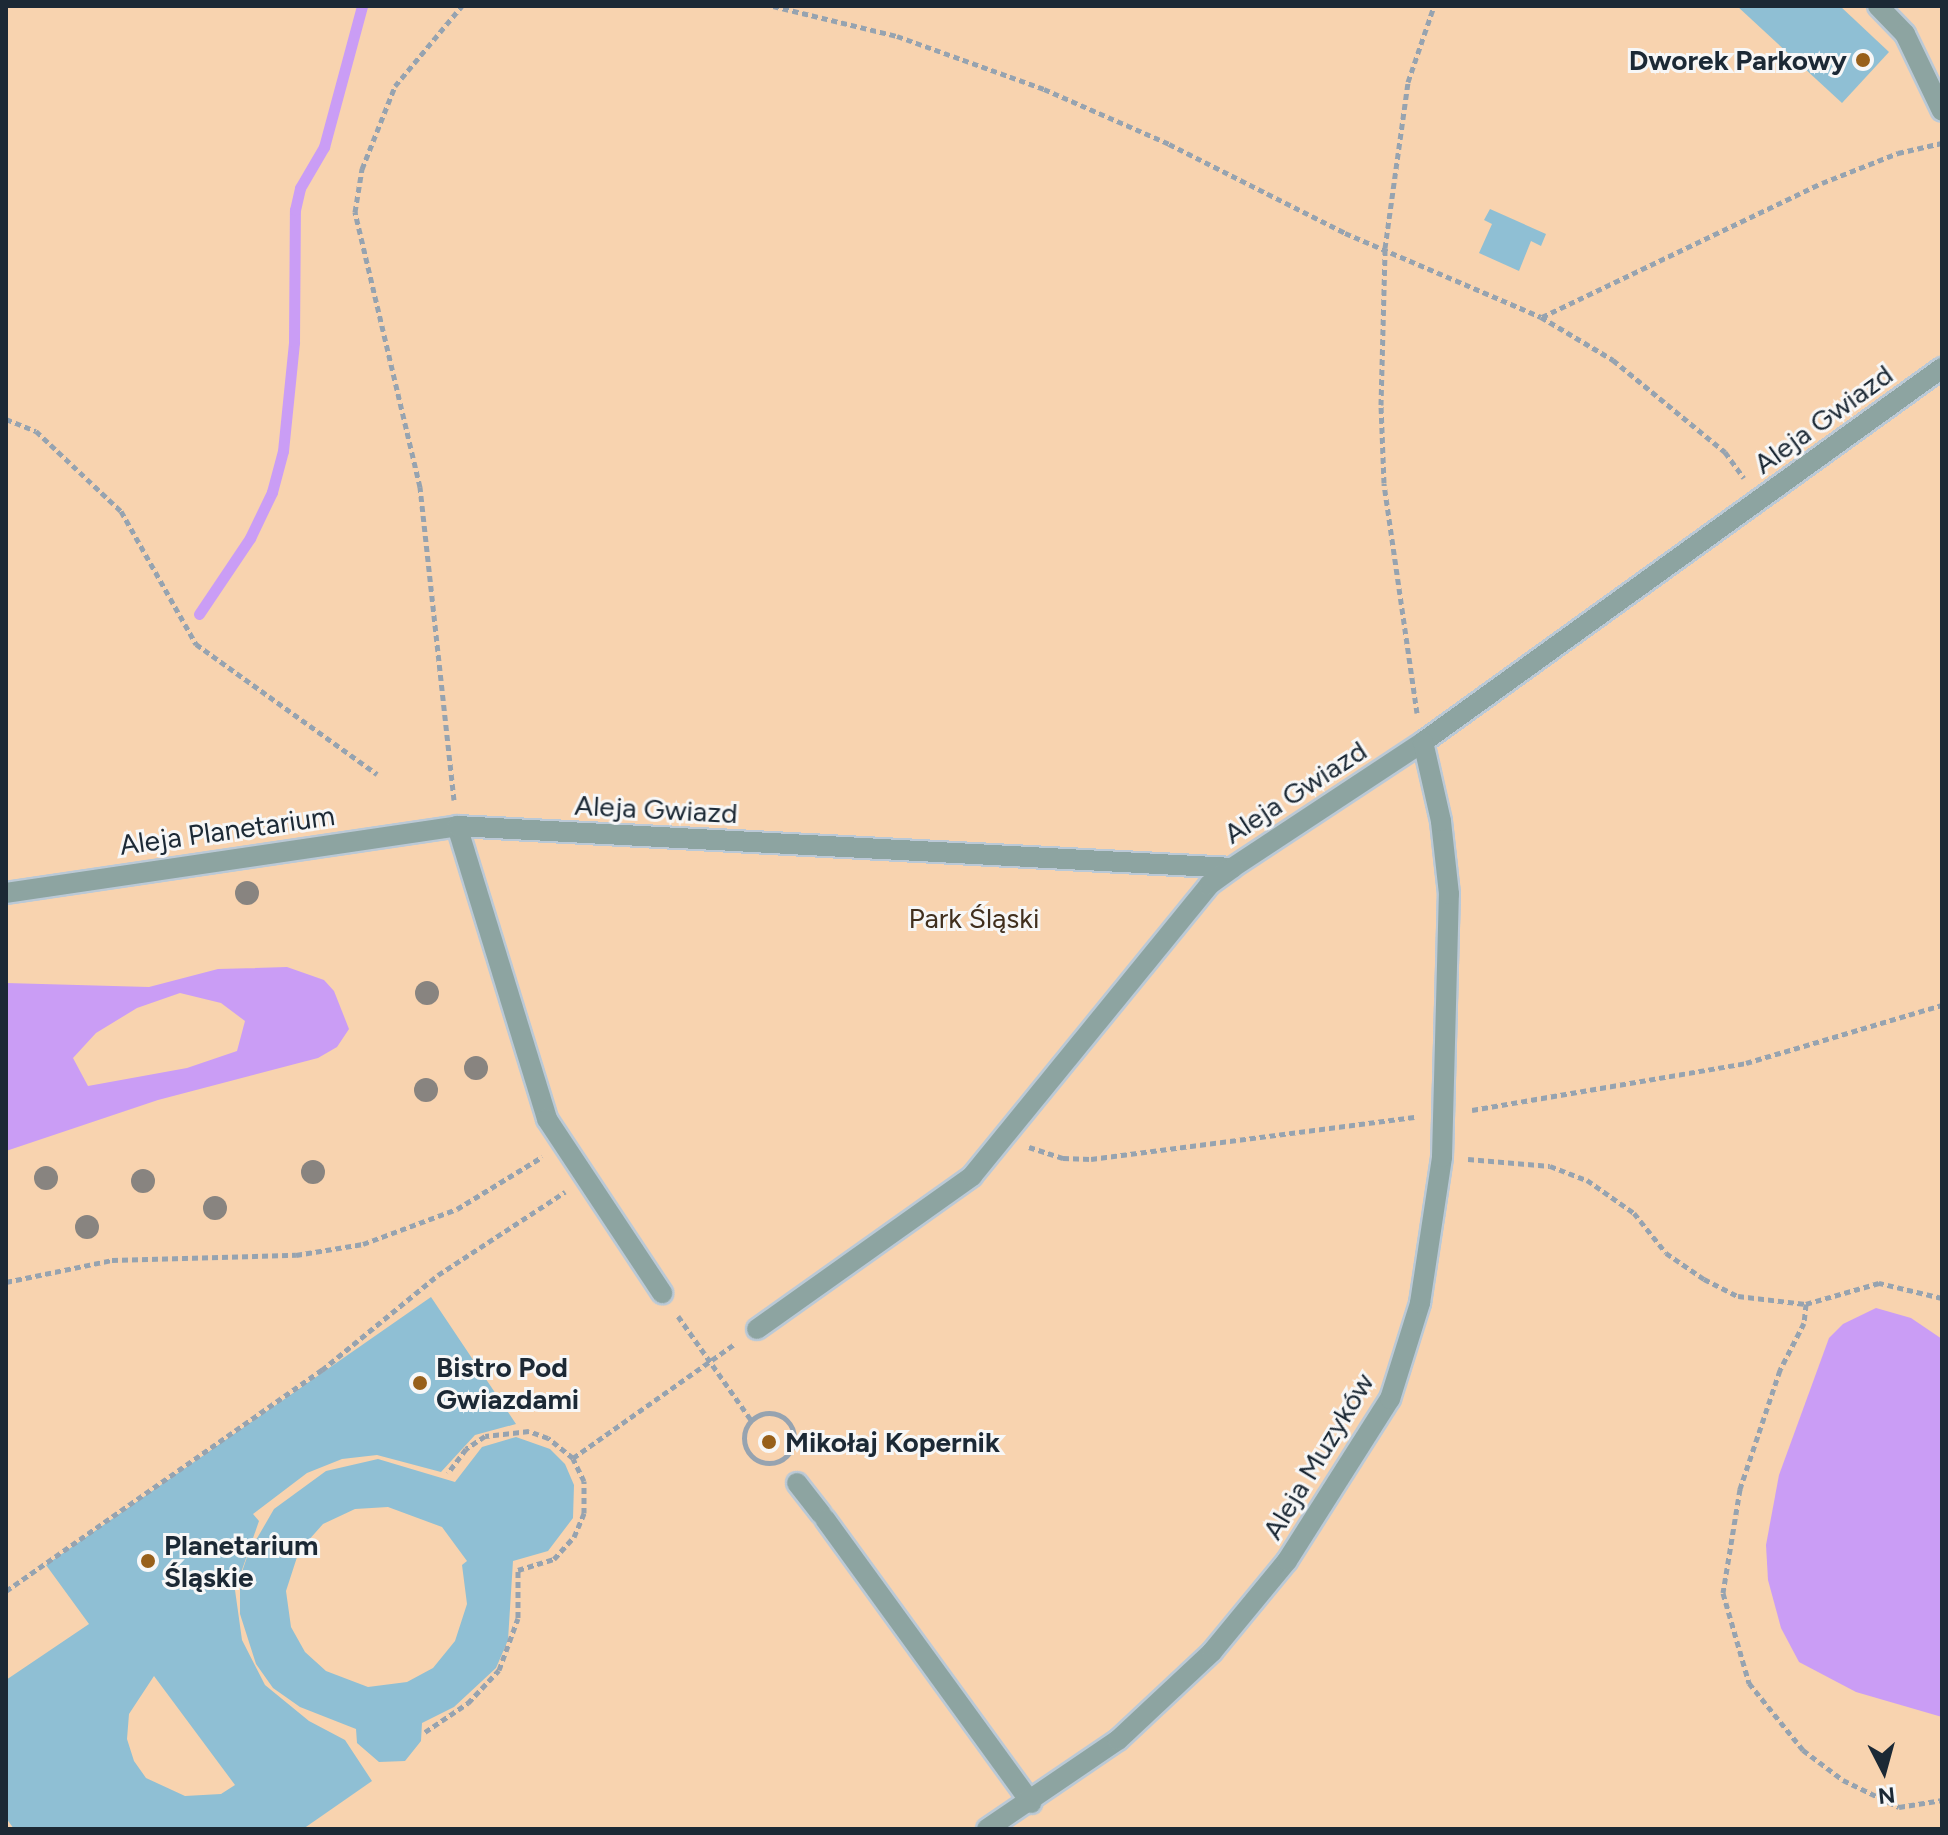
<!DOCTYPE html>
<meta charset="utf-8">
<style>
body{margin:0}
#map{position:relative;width:1948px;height:1835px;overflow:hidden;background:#deecf9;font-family:Figtree,sans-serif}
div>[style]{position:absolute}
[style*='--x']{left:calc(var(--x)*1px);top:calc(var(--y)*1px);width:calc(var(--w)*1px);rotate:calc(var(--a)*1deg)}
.green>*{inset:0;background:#f8d3af}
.water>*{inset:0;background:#ca9df5}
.stream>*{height:11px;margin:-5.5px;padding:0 5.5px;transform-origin:5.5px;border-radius:5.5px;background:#ca9df5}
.building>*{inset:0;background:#8fbfd4}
.path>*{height:5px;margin-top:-2.5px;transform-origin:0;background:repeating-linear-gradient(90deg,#96a3b0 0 6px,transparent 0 10px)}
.path>.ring{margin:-2.5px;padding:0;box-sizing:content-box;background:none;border:5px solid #96a3b0;border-radius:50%}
.roads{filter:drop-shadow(2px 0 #bbc9d6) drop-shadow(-2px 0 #bbc9d6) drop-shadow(0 2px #bbc9d6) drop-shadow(0 -2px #bbc9d6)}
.minor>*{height:20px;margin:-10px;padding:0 10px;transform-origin:10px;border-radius:10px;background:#8da4a1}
.trees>*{width:24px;height:24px;margin:-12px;border-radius:50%;background:#888480}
.dots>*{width:22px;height:22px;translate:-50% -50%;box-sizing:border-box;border:4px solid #f7f7f7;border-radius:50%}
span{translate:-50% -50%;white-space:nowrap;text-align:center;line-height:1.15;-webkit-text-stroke:6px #f7f7f7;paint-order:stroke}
.poi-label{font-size:28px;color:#1c2935;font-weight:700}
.right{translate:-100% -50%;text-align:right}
.left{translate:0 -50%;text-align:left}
.street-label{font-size:28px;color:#1c2935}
.park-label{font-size:28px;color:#412f1d}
.frame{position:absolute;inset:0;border:8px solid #1c2935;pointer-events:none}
.north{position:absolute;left:1844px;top:1731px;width:80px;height:80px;-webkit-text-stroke:6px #f7f7f7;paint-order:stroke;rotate:174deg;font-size:22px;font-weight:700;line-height:32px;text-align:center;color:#1c2935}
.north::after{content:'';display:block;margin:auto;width:28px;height:36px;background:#1c2935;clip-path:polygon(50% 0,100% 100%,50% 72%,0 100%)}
</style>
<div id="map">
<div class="green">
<div style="clip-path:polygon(6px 6px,1942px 6px,1942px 1829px,6px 1829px)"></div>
</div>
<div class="water">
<div style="clip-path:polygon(evenodd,287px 967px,324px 980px,334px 991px,349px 1029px,337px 1047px,318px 1058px,158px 1100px,6px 1151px,6px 983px,149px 987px,218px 969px,287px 967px,180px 993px,221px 1003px,245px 1021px,237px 1051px,187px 1068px,88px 1086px,73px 1058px,96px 1033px,137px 1008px,180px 993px)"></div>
<div style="clip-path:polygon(1876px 1308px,1911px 1318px,1942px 1339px,1942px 1717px,1856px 1692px,1799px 1662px,1781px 1628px,1768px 1580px,1766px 1545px,1779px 1475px,1829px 1338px,1843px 1324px)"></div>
</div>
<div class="stream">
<div style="--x:199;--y:614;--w:92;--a:-56.1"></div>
<div style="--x:250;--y:538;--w:51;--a:-64.4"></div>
<div style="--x:272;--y:492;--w:42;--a:-75"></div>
<div style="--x:283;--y:451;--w:110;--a:-84.2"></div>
<div style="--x:294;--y:342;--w:132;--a:-89.6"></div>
<div style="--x:295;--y:210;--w:23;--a:-77"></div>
<div style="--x:300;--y:188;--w:48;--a:-59.7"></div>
<div style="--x:324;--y:147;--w:146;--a:-74.9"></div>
</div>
<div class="building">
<div style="clip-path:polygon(1737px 6px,1840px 6px,1889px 52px,1842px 103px)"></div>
<div style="clip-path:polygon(1490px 209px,1546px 234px,1541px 246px,1531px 241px,1519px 271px,1479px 253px,1492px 224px,1484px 220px)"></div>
<div style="clip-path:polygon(evenodd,431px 1297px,516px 1424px,475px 1435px,441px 1472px,377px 1455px,342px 1459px,307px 1473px,253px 1514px,259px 1521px,235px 1590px,242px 1640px,265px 1685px,309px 1721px,345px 1740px,372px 1781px,303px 1829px,14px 1829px,6px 1818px,6px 1680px,89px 1624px,46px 1565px,431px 1297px,154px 1676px,235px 1785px,221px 1794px,185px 1796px,146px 1778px,134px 1761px,127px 1739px,129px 1714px,154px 1676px)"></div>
<div style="clip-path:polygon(evenodd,516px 1437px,550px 1449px,565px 1464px,574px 1485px,573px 1518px,548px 1551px,513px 1561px,508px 1640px,496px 1668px,454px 1707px,422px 1723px,421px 1741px,405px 1761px,379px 1762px,357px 1743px,356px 1729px,300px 1707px,273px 1688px,256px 1664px,240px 1614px,240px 1578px,248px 1554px,274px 1509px,326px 1471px,378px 1459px,455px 1482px,482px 1447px,516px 1437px,388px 1507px,442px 1527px,467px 1561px,462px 1565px,467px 1604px,455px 1641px,433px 1668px,407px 1682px,368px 1687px,326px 1671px,305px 1652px,291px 1627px,286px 1591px,299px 1551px,323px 1524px,355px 1509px,388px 1507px)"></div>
</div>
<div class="path">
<div style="--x:773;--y:6;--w:128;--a:13.6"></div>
<div style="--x:897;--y:36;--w:156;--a:19.8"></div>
<div style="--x:1044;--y:89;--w:137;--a:23.7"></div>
<div style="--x:1169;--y:144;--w:197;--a:26.8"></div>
<div style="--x:1345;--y:233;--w:213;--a:23.2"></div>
<div style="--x:1541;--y:317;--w:84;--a:30.8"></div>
<div style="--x:1613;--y:360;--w:145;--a:39.4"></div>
<div style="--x:1725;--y:452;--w:32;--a:54"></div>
<div style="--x:1542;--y:317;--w:310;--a:-25.6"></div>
<div style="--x:1822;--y:183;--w:82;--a:-21.5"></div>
<div style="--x:1898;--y:153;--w:45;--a:-12.8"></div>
<div style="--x:6;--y:419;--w:32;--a:22"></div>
<div style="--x:36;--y:431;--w:117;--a:43.3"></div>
<div style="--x:121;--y:511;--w:153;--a:60.6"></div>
<div style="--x:196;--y:644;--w:223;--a:35.7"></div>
<div style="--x:1417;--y:713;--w:232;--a:-98.2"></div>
<div style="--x:1384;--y:483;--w:78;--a:-92.2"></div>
<div style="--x:1381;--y:405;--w:157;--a:-88.5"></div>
<div style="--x:1385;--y:248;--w:168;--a:-82.1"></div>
<div style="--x:1408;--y:82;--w:80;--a:-71.1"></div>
<div style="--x:454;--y:800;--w:315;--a:-96.2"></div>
<div style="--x:420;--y:487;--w:283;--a:-103.3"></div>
<div style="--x:355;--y:212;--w:44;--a:-80.8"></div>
<div style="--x:362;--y:169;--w:89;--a:-68.3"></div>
<div style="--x:395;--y:86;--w:104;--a:-50.1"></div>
<div style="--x:1472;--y:1110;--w:278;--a:-9.7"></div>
<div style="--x:1746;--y:1063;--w:204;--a:-16.5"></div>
<div style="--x:1029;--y:1147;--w:36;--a:18"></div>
<div style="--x:1063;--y:1158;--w:28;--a:2"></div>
<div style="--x:1091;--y:1159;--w:326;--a:-7.4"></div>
<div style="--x:1468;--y:1159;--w:82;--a:4.9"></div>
<div style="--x:1550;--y:1166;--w:40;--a:21"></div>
<div style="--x:1587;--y:1180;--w:57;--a:35.1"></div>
<div style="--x:1634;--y:1213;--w:51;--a:51.3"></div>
<div style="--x:1666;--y:1253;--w:46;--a:34.4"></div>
<div style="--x:1704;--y:1279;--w:38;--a:27"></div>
<div style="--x:1738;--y:1296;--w:68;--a:6.7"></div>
<div style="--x:6;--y:1282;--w:108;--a:-11.7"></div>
<div style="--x:112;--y:1260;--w:184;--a:-1.6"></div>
<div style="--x:296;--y:1255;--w:68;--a:-9.3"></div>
<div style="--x:363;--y:1244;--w:100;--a:-20.4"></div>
<div style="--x:457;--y:1209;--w:100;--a:-31.5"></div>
<div style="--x:1942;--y:1298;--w:65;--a:-166.6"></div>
<div style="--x:1879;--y:1283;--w:76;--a:164"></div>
<div style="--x:1806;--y:1304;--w:19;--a:96"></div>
<div style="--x:1804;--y:1323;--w:53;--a:117.1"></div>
<div style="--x:1780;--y:1370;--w:126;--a:108.6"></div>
<div style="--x:1740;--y:1489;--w:105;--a:99.3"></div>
<div style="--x:1723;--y:1593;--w:94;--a:73.9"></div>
<div style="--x:1749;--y:1683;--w:86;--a:51.1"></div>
<div style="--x:1803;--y:1750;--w:50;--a:36.9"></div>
<div style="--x:1843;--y:1780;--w:62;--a:25.7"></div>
<div style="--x:1899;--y:1807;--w:44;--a:-9.2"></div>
<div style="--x:678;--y:1316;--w:127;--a:54.9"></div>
<div class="ring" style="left:744px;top:1413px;width:45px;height:45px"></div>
<div style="--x:573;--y:1458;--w:199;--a:-35.2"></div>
<div style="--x:6;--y:1591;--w:386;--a:-35"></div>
<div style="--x:322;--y:1370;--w:150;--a:-39.3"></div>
<div style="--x:438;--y:1275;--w:152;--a:-33.2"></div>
<div style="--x:425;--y:1732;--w:52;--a:-34"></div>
<div style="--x:468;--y:1703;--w:45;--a:-46.8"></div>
<div style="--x:499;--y:1670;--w:55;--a:-69.9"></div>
<div style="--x:518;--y:1618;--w:48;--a:-90"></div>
<div style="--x:518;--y:1570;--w:38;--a:-17"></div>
<div style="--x:554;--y:1559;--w:30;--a:-48"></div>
<div style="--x:574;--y:1537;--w:26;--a:-67"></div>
<div style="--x:584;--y:1513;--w:32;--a:-90"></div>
<div style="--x:584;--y:1481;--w:25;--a:-116"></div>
<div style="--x:573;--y:1458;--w:32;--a:-141"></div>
<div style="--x:548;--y:1438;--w:20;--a:-160"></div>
<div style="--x:529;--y:1431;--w:44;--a:173.5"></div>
<div style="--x:485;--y:1436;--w:23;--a:146"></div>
<div style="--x:466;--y:1449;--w:30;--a:127"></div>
</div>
<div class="roads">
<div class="minor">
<div style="--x:1878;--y:6;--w:39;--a:46"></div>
<div style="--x:1905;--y:34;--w:85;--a:64.3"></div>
<div style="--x:457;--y:826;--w:307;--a:72.9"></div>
<div style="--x:547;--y:1119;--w:209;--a:56.5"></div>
<div style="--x:6;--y:893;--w:456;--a:-8.4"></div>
<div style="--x:457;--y:826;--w:776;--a:3.1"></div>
<div style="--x:1232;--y:868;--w:229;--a:-33.4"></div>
<div style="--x:1423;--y:742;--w:640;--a:-35.78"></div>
<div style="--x:757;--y:1329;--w:264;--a:-35.4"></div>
<div style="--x:972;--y:1176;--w:375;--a:-50.8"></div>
<div style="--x:1209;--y:885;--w:29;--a:-36"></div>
<div style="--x:797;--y:1483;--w:39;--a:52"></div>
<div style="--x:825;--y:1519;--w:351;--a:54"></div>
<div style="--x:987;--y:1829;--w:158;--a:-34.2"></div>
<div style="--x:1118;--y:1740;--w:129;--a:-43.1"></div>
<div style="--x:1212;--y:1652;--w:118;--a:-50.5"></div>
<div style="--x:1287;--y:1561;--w:192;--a:-57.6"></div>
<div style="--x:1390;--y:1399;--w:101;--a:-72.6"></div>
<div style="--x:1420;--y:1303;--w:148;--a:-81.4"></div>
<div style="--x:1442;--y:1157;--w:263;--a:-88.5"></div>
<div style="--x:1449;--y:894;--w:73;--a:-96.3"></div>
<div style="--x:1441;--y:821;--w:81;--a:-102.8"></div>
</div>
</div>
<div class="trees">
<div style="left:247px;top:893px"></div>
<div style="left:427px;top:993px"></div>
<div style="left:476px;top:1068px"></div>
<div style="left:426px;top:1090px"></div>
<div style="left:313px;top:1172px"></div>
<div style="left:46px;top:1178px"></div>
<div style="left:143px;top:1181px"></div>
<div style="left:215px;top:1208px"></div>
<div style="left:87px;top:1227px"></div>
</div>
<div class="dots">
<div style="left:1863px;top:60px;background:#98601a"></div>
<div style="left:420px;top:1383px;background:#98601a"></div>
<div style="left:769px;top:1442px;background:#98601a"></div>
<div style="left:148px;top:1561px;background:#98601a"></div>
</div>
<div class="poi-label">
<span class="right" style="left:1847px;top:60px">Dworek Parkowy</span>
<span class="left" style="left:436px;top:1383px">Bistro Pod<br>Gwiazdami</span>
<span class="left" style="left:785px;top:1442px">Mikołaj Kopernik</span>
<span class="left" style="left:164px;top:1561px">Planetarium<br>Śląskie</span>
</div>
<div class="street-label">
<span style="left:1823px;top:419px;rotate:-36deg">Aleja Gwiazd</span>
<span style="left:1295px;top:792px;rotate:-33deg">Aleja Gwiazd</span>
<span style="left:656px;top:809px;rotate:3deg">Aleja Gwiazd</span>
<span style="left:227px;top:830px;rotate:-8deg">Aleja Planetarium</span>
<span style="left:1318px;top:1456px;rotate:-59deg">Aleja Muzyków</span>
</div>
<div class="park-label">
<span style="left:974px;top:918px">Park Śląski</span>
</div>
<div class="frame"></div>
<div class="north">N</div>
</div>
